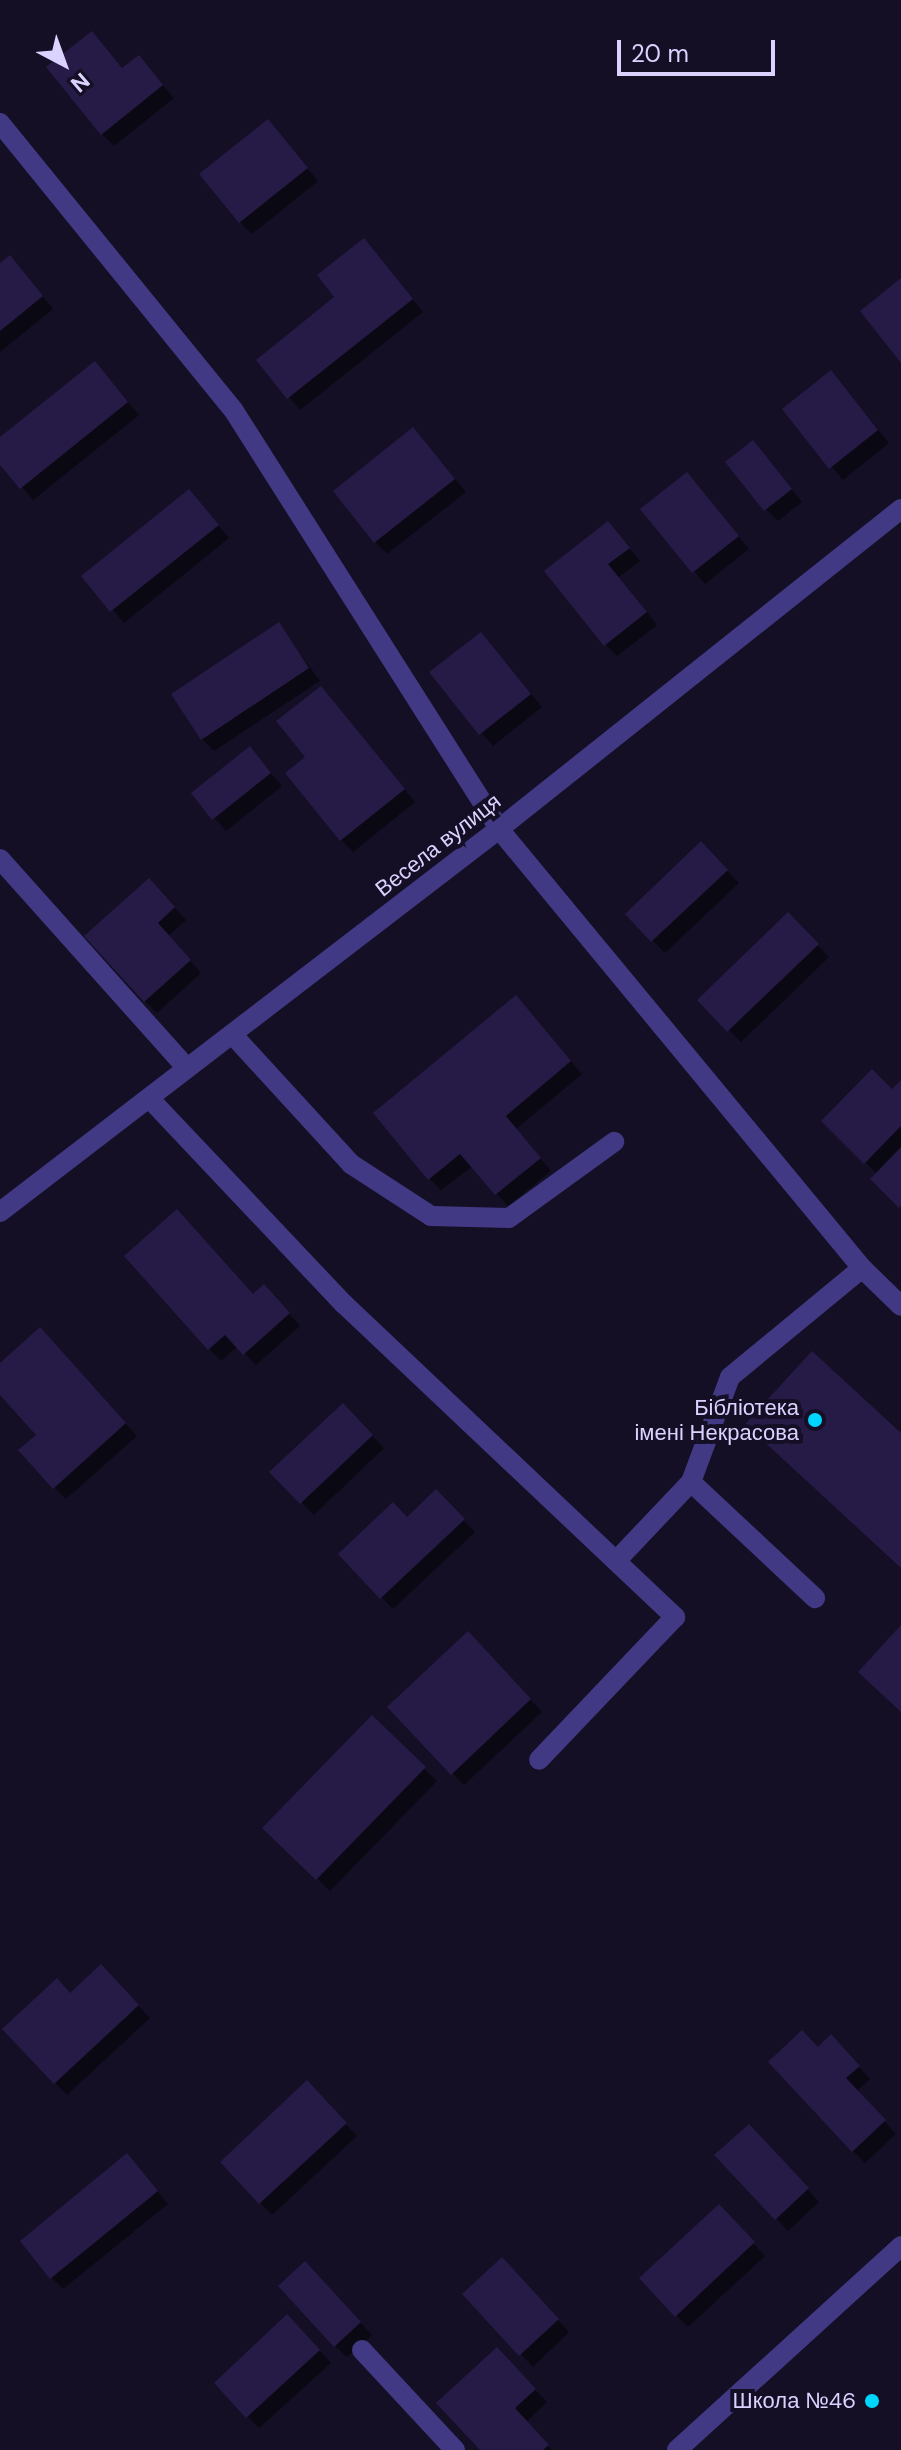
<!DOCTYPE html>
<meta charset="utf-8">
<style>
body{margin:0}
#map{position:relative;width:901px;height:2450px;overflow:hidden;background:#140f25;font-family:"DM Sans",sans-serif}
div>[style]{position:absolute}
[style*='--x']{left:calc(var(--x)*1px);top:calc(var(--y)*1px);width:calc(var(--w)*1px);rotate:calc(var(--a)*1deg)}
.shadow>*{inset:0;background:#0007}
.building>*{inset:0;background:#261b46}
.minor>*{height:20px;margin:-10px;padding:0 10px;transform-origin:10px;border-radius:10px;background:#413984}
.dots>*{width:22px;height:22px;translate:-50% -50%;box-sizing:border-box;border:4px solid #140f25;border-radius:50%}
span{translate:-50% -50%;white-space:nowrap;text-align:center;line-height:1.15;-webkit-text-stroke:8px #140f25;paint-order:stroke}
.street-label{font-size:22px;color:#dad2ff}
.poi-label{font-size:22px;color:#dad2ff}
.right{translate:-100% -50%;text-align:right}
.north{position:absolute;left:24px;top:24px;width:80px;height:80px;-webkit-text-stroke:6px #140f25;paint-order:stroke;rotate:139deg;font-size:22px;font-weight:700;line-height:32px;text-align:center;color:#dad2ff}
.north::after{content:'';display:block;margin:auto;width:28px;height:36px;background:#dad2ff;clip-path:polygon(50% 0,100% 100%,50% 72%,0 100%)}
.scale{position:absolute;left:617px;top:40px;width:158px;height:36px;box-sizing:border-box;border:4px solid #dad2ff;border-top:0;padding-left:10px;font-size:24px;line-height:28px;white-space:nowrap;color:#dad2ff;-webkit-text-stroke:6px #140f25;paint-order:stroke}
</style>
<div id="map">
<div class="shadow">
<div style="clip-path:polygon(92px 33px,124px 70px,139px 58px,174px 98px,114px 146px,102px 134px)"></div>
<div style="clip-path:polygon(268px 122px,318px 181px,252px 234px,240px 222px)"></div>
<div style="clip-path:polygon(364px 240px,423px 312px,300px 410px,258px 360px,337px 298px)"></div>
<div style="clip-path:polygon(0 265px,21px 270px,53px 309px,0 352px)"></div>
<div style="clip-path:polygon(95px 364px,139px 415px,33px 500px,0 461px,0 440px)"></div>
<div style="clip-path:polygon(842px 385px,889px 443px,843px 480px,784px 409px)"></div>
<div style="clip-path:polygon(413px 430px,466px 492px,387px 554px,375px 542px)"></div>
<div style="clip-path:polygon(753px 442px,802px 502px,778px 521px,766px 509px)"></div>
<div style="clip-path:polygon(687px 474px,749px 549px,705px 584px,643px 509px)"></div>
<div style="clip-path:polygon(189px 491px,229px 538px,124px 623px,84px 576px)"></div>
<div style="clip-path:polygon(608px 523px,640px 561px,619px 577px,657px 625px,617px 656px,605px 644px)"></div>
<div style="clip-path:polygon(279px 625px,320px 681px,214px 751px,202px 739px)"></div>
<div style="clip-path:polygon(481px 634px,542px 707px,493px 746px,432px 673px)"></div>
<div style="clip-path:polygon(321px 688px,415px 802px,353px 852px,341px 840px,308px 757px)"></div>
<div style="clip-path:polygon(250px 749px,282px 786px,226px 831px,194px 794px)"></div>
<div style="clip-path:polygon(701px 844px,739px 883px,665px 953px,627px 914px)"></div>
<div style="clip-path:polygon(160px 892px,186px 920px,168px 936px,201px 973px,157px 1013px,145px 1001px)"></div>
<div style="clip-path:polygon(788px 915px,829px 957px,741px 1042px,700px 1000px)"></div>
<div style="clip-path:polygon(516px 997px,582px 1074px,516px 1129px,551px 1171px,508px 1206px,473px 1166px,441px 1190px,429px 1178px)"></div>
<div style="clip-path:polygon(901px 1083px,901px 1207px,872px 1179px,877px 1174px,824px 1121px,892px 1092px)"></div>
<div style="clip-path:polygon(253px 1296px,276px 1299px,300px 1326px,256px 1365px,238px 1346px,221px 1361px,209px 1349px)"></div>
<div style="clip-path:polygon(52px 1342px,137px 1436px,66px 1499px,54px 1487px,39px 1435px,0 1392px,0 1365px)"></div>
<div style="clip-path:polygon(343px 1406px,384px 1448px,314px 1515px,272px 1472px)"></div>
<div style="clip-path:polygon(436px 1492px,475px 1532px,393px 1609px,340px 1554px,408px 1519px)"></div>
<div style="clip-path:polygon(479px 1646px,542px 1712px,464px 1785px,452px 1773px)"></div>
<div style="clip-path:polygon(372px 1718px,437px 1781px,330px 1891px,265px 1828px)"></div>
<div style="clip-path:polygon(113px 1978px,150px 2018px,67px 2095px,55px 2083px,71px 1995px)"></div>
<div style="clip-path:polygon(818px 2049px,842px 2049px,870px 2079px,857px 2091px,896px 2134px,865px 2163px,853px 2151px)"></div>
<div style="clip-path:polygon(319px 2095px,357px 2136px,272px 2215px,222px 2162px)"></div>
<div style="clip-path:polygon(761px 2138px,819px 2202px,788px 2231px,717px 2155px)"></div>
<div style="clip-path:polygon(139px 2168px,168px 2204px,63px 2289px,51px 2277px)"></div>
<div style="clip-path:polygon(731px 2218px,765px 2256px,688px 2327px,676px 2315px)"></div>
<div style="clip-path:polygon(513px 2272px,569px 2332px,533px 2367px,465px 2294px)"></div>
<div style="clip-path:polygon(317px 2276px,372px 2335px,347px 2357px,335px 2346px)"></div>
<div style="clip-path:polygon(299px 2328px,331px 2363px,259px 2428px,247px 2416px)"></div>
<div style="clip-path:polygon(508px 2361px,547px 2402px,526px 2422px,552px 2450px,483px 2450px)"></div>
</div>
<div class="building">
<div style="clip-path:polygon(92px 31px,122px 68px,139px 55px,163px 85px,101px 135px,46px 67px)"></div>
<div style="clip-path:polygon(268px 119px,308px 168px,239px 223px,199px 174px)"></div>
<div style="clip-path:polygon(364px 238px,413px 299px,287px 399px,256px 360px,334px 297px,317px 275px)"></div>
<div style="clip-path:polygon(10px 255px,43px 296px,0 331px,0 263px)"></div>
<div style="clip-path:polygon(901px 278px,901px 363px,860px 311px)"></div>
<div style="clip-path:polygon(95px 361px,128px 402px,20px 489px,0 465px,0 437px)"></div>
<div style="clip-path:polygon(831px 370px,878px 430px,829px 469px,782px 409px)"></div>
<div style="clip-path:polygon(413px 427px,455px 479px,374px 543px,333px 491px)"></div>
<div style="clip-path:polygon(753px 440px,792px 489px,764px 511px,725px 462px)"></div>
<div style="clip-path:polygon(687px 472px,739px 536px,692px 573px,640px 509px)"></div>
<div style="clip-path:polygon(189px 489px,219px 525px,110px 612px,81px 576px)"></div>
<div style="clip-path:polygon(608px 521px,630px 548px,608px 564px,647px 612px,604px 646px,544px 571px)"></div>
<div style="clip-path:polygon(279px 622px,309px 668px,201px 740px,171px 694px)"></div>
<div style="clip-path:polygon(481px 632px,531px 694px,479px 735px,429px 672px)"></div>
<div style="clip-path:polygon(321px 686px,405px 789px,340px 841px,285px 773px,305px 757px,276px 721px)"></div>
<div style="clip-path:polygon(250px 746px,271px 773px,212px 820px,191px 793px)"></div>
<div style="clip-path:polygon(701px 841px,728px 870px,651px 942px,625px 914px)"></div>
<div style="clip-path:polygon(149px 878px,175px 907px,158px 923px,191px 960px,144px 1002px,84px 936px)"></div>
<div style="clip-path:polygon(788px 912px,819px 944px,727px 1032px,697px 1000px)"></div>
<div style="clip-path:polygon(516px 995px,571px 1061px,506px 1116px,541px 1158px,495px 1195px,460px 1154px,428px 1180px,373px 1113px)"></div>
<div style="clip-path:polygon(872px 1069px,892px 1089px,901px 1080px,901px 1126px,864px 1164px,821px 1121px)"></div>
<div style="clip-path:polygon(901px 1147px,901px 1206px,899px 1208px,870px 1179px)"></div>
<div style="clip-path:polygon(177px 1209px,253px 1294px,264px 1284px,290px 1313px,243px 1355px,225px 1335px,208px 1350px,124px 1256px)"></div>
<div style="clip-path:polygon(40px 1327px,126px 1423px,53px 1489px,18px 1450px,36px 1435px,0 1395px,0 1363px)"></div>
<div style="clip-path:polygon(812px 1351px,901px 1433px,901px 1568px,745px 1424px)"></div>
<div style="clip-path:polygon(343px 1403px,373px 1435px,300px 1504px,269px 1472px)"></div>
<div style="clip-path:polygon(436px 1489px,465px 1519px,380px 1599px,338px 1554px,393px 1502px,407px 1517px)"></div>
<div style="clip-path:polygon(901px 1625px,901px 1712px,858px 1672px)"></div>
<div style="clip-path:polygon(468px 1631px,531px 1699px,451px 1775px,387px 1707px)"></div>
<div style="clip-path:polygon(372px 1715px,426px 1767px,316px 1880px,262px 1828px)"></div>
<div style="clip-path:polygon(101px 1964px,139px 2005px,54px 2084px,2px 2029px,57px 1978px,70px 1993px)"></div>
<div style="clip-path:polygon(802px 2030px,818px 2047px,831px 2034px,860px 2066px,846px 2078px,886px 2120px,852px 2152px,768px 2062px)"></div>
<div style="clip-path:polygon(307px 2080px,347px 2123px,259px 2204px,220px 2162px)"></div>
<div style="clip-path:polygon(749px 2124px,809px 2188px,775px 2220px,714px 2155px)"></div>
<div style="clip-path:polygon(127px 2153px,158px 2191px,50px 2279px,20px 2241px)"></div>
<div style="clip-path:polygon(719px 2204px,755px 2242px,675px 2317px,639px 2278px)"></div>
<div style="clip-path:polygon(502px 2257px,559px 2319px,519px 2356px,462px 2294px)"></div>
<div style="clip-path:polygon(305px 2261px,361px 2322px,334px 2347px,278px 2286px)"></div>
<div style="clip-path:polygon(287px 2314px,320px 2350px,246px 2418px,214px 2383px)"></div>
<div style="clip-path:polygon(497px 2347px,536px 2389px,515px 2408px,549px 2445px,543px 2450px,480px 2450px,436px 2403px)"></div>
</div>
<div class="minor">
<div style="--x:0;--y:123;--w:371;--a:50.9"></div>
<div style="--x:234;--y:411;--w:495;--a:57.6"></div>
<div style="--x:499;--y:829;--w:570;--a:50.41"></div>
<div style="--x:862;--y:1268;--w:54;--a:44.3"></div>
<div style="--x:0;--y:859;--w:280;--a:48.2"></div>
<div style="--x:232;--y:1034;--w:176;--a:47.5"></div>
<div style="--x:351;--y:1164;--w:95;--a:33"></div>
<div style="--x:431;--y:1216;--w:78;--a:1.5"></div>
<div style="--x:509;--y:1218;--w:130;--a:-35.9"></div>
<div style="--x:149;--y:1098;--w:284;--a:46.6"></div>
<div style="--x:344;--y:1304;--w:456;--a:43.4"></div>
<div style="--x:675;--y:1617;--w:197;--a:133.6"></div>
<div style="--x:0;--y:1212;--w:629;--a:-37.51"></div>
<div style="--x:499;--y:829;--w:514;--a:-38.52"></div>
<div style="--x:691;--y:1482;--w:170;--a:43.1"></div>
<div style="--x:616;--y:1561;--w:109;--a:-46.5"></div>
<div style="--x:691;--y:1482;--w:112;--a:-69.6"></div>
<div style="--x:730;--y:1377;--w:171;--a:-39.5"></div>
<div style="--x:362;--y:2350;--w:137;--a:47.1"></div>
<div style="--x:677;--y:2450;--w:303;--a:-42.3"></div>
</div>
<div class="dots">
<div style="left:815px;top:1420px;background:#00d6fd"></div>
<div style="left:872px;top:2401px;background:#00d6fd"></div>
</div>
<div class="street-label">
<span style="left:438px;top:845px;rotate:-38deg">Весела вулиця</span>
</div>
<div class="poi-label">
<span class="right" style="left:799px;top:1420px">Бібліотека<br>імені Некрасова</span>
<span class="right" style="left:856px;top:2401px">Школа №46</span>
</div>
<div class="north">N</div>
<div class="scale">20 m</div>
</div>
